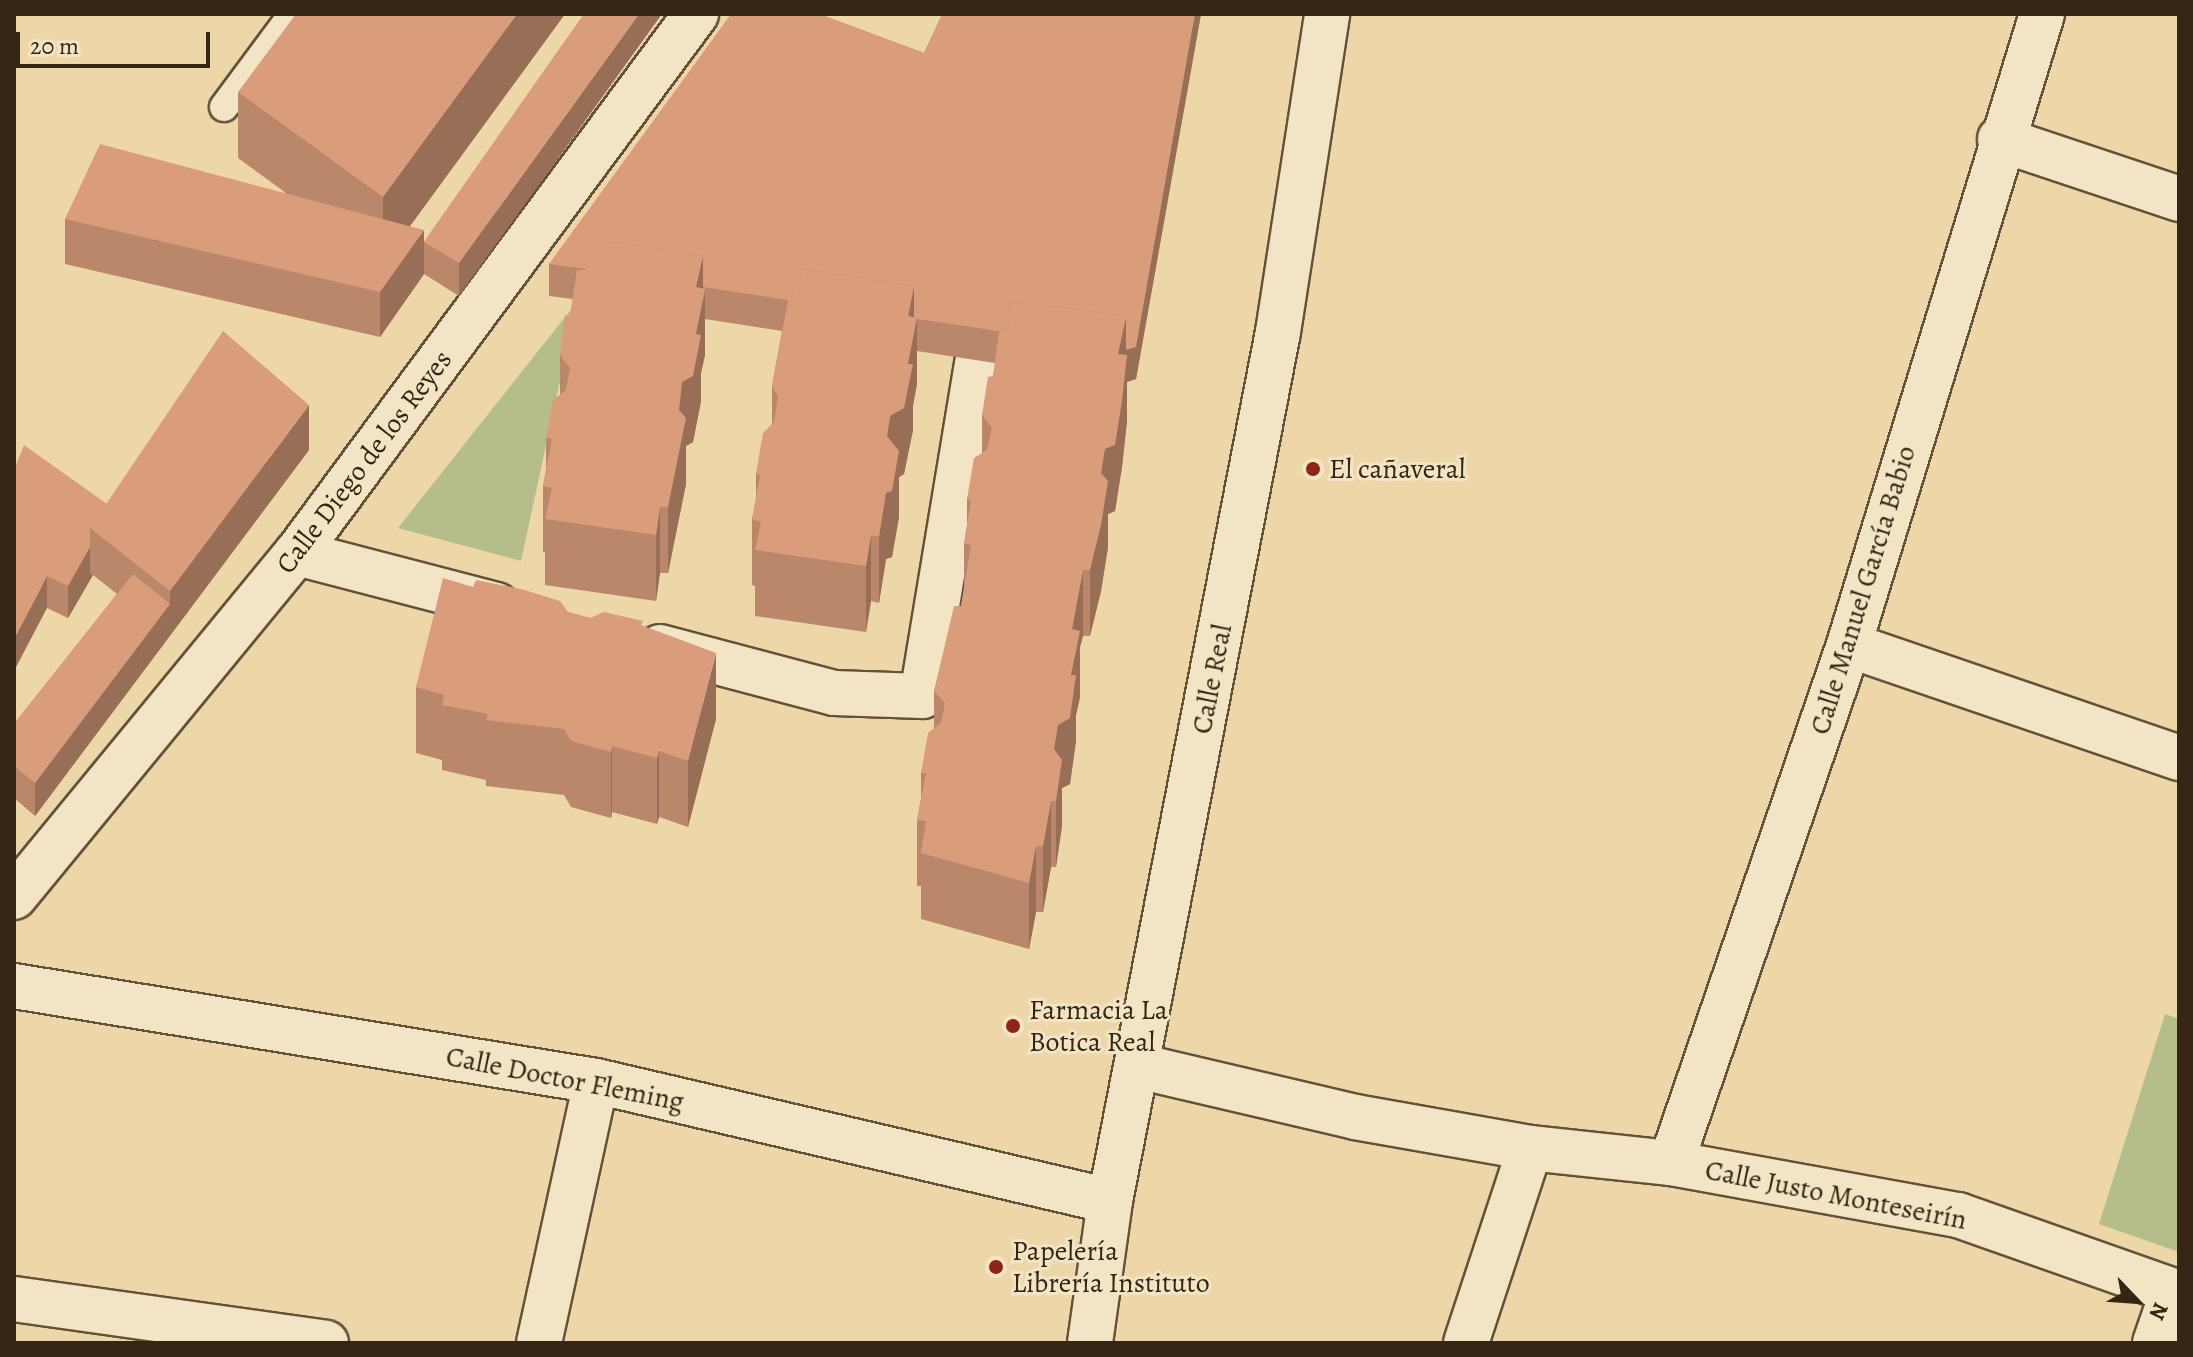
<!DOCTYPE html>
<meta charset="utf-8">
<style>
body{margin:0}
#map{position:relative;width:2193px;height:1357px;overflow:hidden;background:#edd6a8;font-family:Alegreya,serif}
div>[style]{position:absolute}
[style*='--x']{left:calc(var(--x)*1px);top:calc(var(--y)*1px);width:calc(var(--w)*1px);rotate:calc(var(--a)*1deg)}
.green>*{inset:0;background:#b5be8a}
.roads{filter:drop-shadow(2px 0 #635138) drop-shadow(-2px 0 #635138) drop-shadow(0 2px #635138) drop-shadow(0 -2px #635138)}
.lane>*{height:28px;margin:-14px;padding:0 14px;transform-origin:14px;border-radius:14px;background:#f3e4c6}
.street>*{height:44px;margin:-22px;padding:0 22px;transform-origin:22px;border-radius:22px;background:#f3e4c6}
.secondary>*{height:44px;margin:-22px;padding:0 22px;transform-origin:22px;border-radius:22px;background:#f3e4c6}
.wall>*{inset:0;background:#bb876a}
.shaded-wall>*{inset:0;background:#986e56}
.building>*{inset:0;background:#d99d7b}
.dots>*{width:22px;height:22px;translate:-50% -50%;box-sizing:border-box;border:4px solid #f3e4c6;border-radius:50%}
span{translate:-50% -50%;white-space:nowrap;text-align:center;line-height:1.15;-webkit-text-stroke:6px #f3e4c6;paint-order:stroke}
.street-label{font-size:28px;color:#352513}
.poi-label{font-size:28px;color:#352513}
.left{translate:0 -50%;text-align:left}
.frame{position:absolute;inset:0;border:16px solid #352513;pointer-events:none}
.north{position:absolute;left:2097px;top:1261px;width:80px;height:80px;-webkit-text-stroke:6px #f3e4c6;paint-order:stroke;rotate:115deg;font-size:22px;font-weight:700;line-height:32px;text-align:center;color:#352513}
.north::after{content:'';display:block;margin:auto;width:28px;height:36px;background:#352513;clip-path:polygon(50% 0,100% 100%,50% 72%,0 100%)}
.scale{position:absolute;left:16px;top:32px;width:194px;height:36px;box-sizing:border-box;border:4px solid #352513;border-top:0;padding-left:10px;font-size:24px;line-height:28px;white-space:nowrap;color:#352513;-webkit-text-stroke:6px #f3e4c6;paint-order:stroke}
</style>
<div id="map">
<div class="green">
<div style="clip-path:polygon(577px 302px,521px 561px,398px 528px)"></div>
<div style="clip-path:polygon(2165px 1014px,2179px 1019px,2179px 1252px,2099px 1224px)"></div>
</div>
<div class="roads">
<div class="lane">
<div style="--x:224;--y:107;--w:116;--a:-53.4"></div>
</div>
<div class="street">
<div style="--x:2000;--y:139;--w:189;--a:18.5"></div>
<div style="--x:297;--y:553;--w:206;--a:14.6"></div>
<div style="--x:1849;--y:645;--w:349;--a:18.9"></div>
<div style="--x:660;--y:647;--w:180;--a:14.8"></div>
<div style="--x:834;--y:693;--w:88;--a:2"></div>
<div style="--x:922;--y:696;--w:338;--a:-80.6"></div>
<div style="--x:14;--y:897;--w:445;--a:-50.6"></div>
<div style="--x:297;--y:553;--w:671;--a:-53.49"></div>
<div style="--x:14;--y:986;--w:590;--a:9.27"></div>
<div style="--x:596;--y:1081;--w:528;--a:13.14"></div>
<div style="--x:1138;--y:1066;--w:223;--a:13.2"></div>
<div style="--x:1355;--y:1117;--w:178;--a:10"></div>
<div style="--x:1530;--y:1148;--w:142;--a:6.1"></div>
<div style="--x:1671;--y:1163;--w:292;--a:10.3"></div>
<div style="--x:1958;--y:1215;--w:234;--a:19.4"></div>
<div style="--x:1671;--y:1163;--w:548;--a:-71.04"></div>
<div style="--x:1849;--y:645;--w:660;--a:-72.99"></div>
<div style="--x:14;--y:1299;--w:315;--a:8"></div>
<div style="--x:539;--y:1343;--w:268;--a:-77.7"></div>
<div style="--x:1466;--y:1343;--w:205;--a:-71.8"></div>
<div style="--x:2155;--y:1343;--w:55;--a:-70.9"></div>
</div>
<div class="secondary">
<div style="--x:1090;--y:1343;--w:143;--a:-82"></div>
<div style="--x:1110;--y:1201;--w:885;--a:-79.06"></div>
<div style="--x:1278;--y:332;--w:322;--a:-81.2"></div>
</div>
</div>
<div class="wall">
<div style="clip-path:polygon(565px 14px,410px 226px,424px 242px,584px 14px,459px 296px,424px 274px,380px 337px,65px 264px,65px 219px,286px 193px,238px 158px,238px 92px)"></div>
<div style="clip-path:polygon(822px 14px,822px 15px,924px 53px,942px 15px,940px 14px,1201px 14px,1136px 379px,1127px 382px,1127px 421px,1122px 467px,1115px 511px,1108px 514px,1108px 547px,1101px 591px,1090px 636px,1083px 636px,1080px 647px,1080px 697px,1076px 715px,1076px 741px,1070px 784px,1062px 788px,1062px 826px,1056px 867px,1051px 867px,1043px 912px,1036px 912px,1029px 949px,921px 919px,921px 886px,917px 886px,917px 820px,921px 799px,921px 773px,934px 728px,934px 691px,961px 606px,964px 589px,964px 544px,967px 525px,967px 499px,982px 453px,982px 415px,993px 376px,995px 363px,917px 351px,917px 384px,913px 405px,913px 430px,904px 474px,899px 477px,899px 517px,892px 557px,886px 559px,879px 603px,871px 601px,866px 632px,755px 616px,755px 586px,752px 585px,752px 519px,756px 499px,756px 474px,772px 424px,772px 386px,782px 331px,705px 319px,705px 355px,701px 373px,701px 401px,693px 442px,686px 446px,686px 484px,668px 573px,660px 573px,656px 601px,545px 585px,545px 552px,543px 552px,543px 486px,546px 470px,546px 438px,560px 395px,560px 355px,570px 316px,573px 299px,549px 296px,549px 264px)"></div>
<div style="clip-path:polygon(309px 450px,35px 816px,14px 798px,14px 724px,117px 594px,93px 575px,68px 618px,47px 608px,14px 470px,107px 504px)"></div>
<div style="clip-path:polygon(568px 612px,590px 618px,643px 626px,716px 719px,688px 827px,659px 817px,657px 824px,612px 812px,611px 818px,571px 807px,564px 795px,486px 786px,486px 780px,442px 770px,442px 760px,416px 753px,416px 687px)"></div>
</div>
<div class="shaded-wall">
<div style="clip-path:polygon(517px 14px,565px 14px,383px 263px,383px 197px)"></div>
<div style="clip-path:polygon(639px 14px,662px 14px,459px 296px,459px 263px)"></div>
<div style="clip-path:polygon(1195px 14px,1201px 14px,1136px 379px,1127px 382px,1127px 421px,1122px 467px,1115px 511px,1108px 514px,1108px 547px,1101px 591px,1090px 636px,1090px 570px,1101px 473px,1118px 354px)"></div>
<div style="clip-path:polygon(424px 230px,424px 274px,380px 337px,380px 292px)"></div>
<div style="clip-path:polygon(703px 256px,703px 301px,705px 289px,705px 355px,701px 373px,701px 401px,693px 442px,686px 446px,686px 484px,668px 573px,668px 507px,682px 382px,696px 287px)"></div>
<div style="clip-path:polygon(914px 286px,917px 318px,917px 384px,913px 405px,913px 430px,904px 474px,899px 477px,899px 517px,892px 557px,886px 559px,879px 603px,879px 537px,887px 436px)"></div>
<div style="clip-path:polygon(309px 405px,309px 450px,35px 816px,35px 783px,170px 604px,170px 591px)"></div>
<div style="clip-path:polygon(660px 507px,660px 573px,656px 601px,656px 535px)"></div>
<div style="clip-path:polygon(871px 535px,871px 601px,866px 632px,866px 566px)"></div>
<div style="clip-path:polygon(90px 547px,90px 573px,93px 575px,68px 618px,68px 586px)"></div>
<div style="clip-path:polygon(1083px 570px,1083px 636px,1080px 647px,1080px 697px,1076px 715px,1076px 741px,1070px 784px,1062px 788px,1062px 826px,1056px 867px,1056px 801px,1054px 749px,1072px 629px)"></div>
<div style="clip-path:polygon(47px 576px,47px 608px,14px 671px,14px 639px)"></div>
<div style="clip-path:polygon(716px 653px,716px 719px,688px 827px,688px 761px)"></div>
<div style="clip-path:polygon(612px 746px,612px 812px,611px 818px,611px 752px)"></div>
<div style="clip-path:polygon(659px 751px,659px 817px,657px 824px,657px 758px)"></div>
<div style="clip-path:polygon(1051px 801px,1051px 867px,1043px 912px,1043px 846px)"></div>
<div style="clip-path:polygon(1036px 846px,1036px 912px,1029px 949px,1029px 883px)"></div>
</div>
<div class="building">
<div style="clip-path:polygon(296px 14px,517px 14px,383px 197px,238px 92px)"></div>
<div style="clip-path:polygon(584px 14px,639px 14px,459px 263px,424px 242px)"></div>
<div style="clip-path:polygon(731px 14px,819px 14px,924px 53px,942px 14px,1195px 14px,1136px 347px,1126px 350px,1126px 316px,1012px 301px,1007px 332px,1005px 332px,917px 319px,917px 318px,914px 317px,914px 286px,802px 269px,798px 300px,788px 300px,703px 287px,703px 256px,591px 239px,587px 269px,549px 264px)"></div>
<div style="clip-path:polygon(100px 144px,424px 230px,380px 292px,65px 219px)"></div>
<div style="clip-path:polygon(591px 239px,703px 256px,696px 287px,705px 289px,696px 334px,701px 335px,693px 376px,682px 382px,679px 410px,686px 418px,668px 507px,660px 507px,656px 535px,545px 519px,552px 488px,543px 486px,552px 439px,546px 438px,553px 400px,566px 390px,570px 368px,560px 355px,565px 315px,570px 316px,577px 270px,586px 270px)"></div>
<div style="clip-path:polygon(802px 269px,914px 286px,908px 316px,917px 318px,908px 364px,913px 364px,904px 408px,890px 416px,887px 436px,899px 451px,892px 491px,886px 493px,879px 537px,871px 535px,866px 566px,755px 550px,761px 522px,752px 519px,760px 475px,756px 474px,763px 433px,774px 422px,778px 396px,772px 386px,788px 300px,798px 300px)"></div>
<div style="clip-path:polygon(1012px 301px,1126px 316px,1118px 354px,1127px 355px,1122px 401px,1115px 445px,1105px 449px,1101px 473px,1108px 481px,1101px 525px,1090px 570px,1083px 570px,1072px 629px,1080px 631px,1071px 675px,1076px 675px,1070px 718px,1058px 725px,1054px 749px,1062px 760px,1056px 801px,1051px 801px,1043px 846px,1036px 846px,1029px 883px,921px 853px,926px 821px,917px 820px,926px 773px,921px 773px,928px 733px,941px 723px,945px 703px,934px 691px,954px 606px,961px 606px,971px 545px,964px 544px,971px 500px,967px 499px,974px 458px,987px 450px,992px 428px,982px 415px,988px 377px,993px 376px,999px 332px,1007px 332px)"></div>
<div style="clip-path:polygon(223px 331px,309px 405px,170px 591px,90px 528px)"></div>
<div style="clip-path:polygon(24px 445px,107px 504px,90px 528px,90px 547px,68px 586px,47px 576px,14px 639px,14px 470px)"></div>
<div style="clip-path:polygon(133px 574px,170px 604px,35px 783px,14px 766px,14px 724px)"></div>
<div style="clip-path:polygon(443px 578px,473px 587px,476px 580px,521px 589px,560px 601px,568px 612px,590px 618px,604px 612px,643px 621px,641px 625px,716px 653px,688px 761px,659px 751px,657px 758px,612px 746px,611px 752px,571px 741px,564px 729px,486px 720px,488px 714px,442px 705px,444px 695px,416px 687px)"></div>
</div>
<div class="dots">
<div style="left:1313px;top:469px;background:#8f2418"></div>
<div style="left:1013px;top:1026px;background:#8f2418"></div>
<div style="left:996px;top:1267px;background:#8f2418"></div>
</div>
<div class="street-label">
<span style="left:364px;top:462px;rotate:-53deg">Calle Diego de los Reyes</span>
<span style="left:1863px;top:590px;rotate:-73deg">Calle Manuel García Babio</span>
<span style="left:1212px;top:679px;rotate:-79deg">Calle Real</span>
<span style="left:565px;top:1079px;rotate:11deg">Calle Doctor Fleming</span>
<span style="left:1836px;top:1195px;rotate:11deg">Calle Justo Monteseirín</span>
</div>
<div class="poi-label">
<span class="left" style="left:1329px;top:469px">El cañaveral</span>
<span class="left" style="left:1029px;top:1026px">Farmacia La<br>Botica Real</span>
<span class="left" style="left:1012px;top:1267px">Papelería<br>Librería Instituto</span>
</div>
<div class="frame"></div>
<div class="north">N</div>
<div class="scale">20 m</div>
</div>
